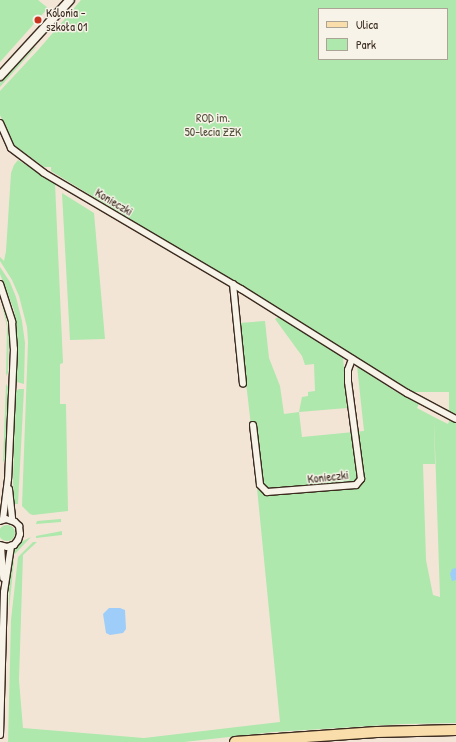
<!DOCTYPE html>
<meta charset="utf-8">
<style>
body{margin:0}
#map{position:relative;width:456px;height:742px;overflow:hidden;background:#f2e5d6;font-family:"Patrick Hand",sans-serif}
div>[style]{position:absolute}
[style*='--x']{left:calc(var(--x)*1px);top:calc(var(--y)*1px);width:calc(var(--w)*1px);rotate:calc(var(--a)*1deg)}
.green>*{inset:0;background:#aee8ad}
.round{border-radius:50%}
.water>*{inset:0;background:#9ecdfa}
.roads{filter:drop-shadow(1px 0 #3b2a1e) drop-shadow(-1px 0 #3b2a1e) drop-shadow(0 1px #3b2a1e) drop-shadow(0 -1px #3b2a1e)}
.minor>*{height:6px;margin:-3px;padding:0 3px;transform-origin:3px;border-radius:3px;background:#f7f3e8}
.tertiary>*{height:8px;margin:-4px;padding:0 4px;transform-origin:4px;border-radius:4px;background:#f7f3e8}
.primary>*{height:10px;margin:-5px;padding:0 5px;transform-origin:5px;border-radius:5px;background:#f9deab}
.dots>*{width:11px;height:11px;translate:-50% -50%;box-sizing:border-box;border:2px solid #f7f3e8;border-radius:50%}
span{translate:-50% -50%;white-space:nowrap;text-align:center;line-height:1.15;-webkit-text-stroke:3px #f7f3e8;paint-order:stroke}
.poi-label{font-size:12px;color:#3b2a1e}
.left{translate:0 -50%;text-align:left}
.park-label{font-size:12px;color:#52503b}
.street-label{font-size:12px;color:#3b2a1e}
.legend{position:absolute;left:318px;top:8px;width:130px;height:52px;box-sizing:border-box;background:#f7f3e8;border:1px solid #aca397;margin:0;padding:5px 7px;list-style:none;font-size:12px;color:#3b2a1e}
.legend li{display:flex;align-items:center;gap:8px;height:20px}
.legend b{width:20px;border:1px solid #aca397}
</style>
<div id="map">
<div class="green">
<div style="clip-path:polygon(0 0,38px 0,48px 8px,0 62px)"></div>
<div style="clip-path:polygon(evenodd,81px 0,456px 0,456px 415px,449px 411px,449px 392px,413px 392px,51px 171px,51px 167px,44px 167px,14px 145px,0 115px,0 91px,39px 49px,81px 0,319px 9px,447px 9px,447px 59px,319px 59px,319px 9px)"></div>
<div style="clip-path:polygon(35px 47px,36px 47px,0 87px,0 83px)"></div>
<div style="clip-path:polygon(18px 160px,55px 183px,63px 363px,60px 364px,60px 404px,66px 404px,68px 511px,33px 515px,30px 514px,22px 506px,28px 342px,27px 327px,19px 296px,12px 280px,0 261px,0 257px,4px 261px,6px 251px,11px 173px,14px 165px)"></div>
<div style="clip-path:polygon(62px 193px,94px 213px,105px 339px,70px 340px)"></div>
<div style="clip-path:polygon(0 267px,10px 282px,16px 297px,22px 321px,25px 343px,24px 384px,17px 382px,17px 330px,14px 310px,0 274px)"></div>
<div style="clip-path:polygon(0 295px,5px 311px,9px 335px,8px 373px,6px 376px,7px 327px)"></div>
<div style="clip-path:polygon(278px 317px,343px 357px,347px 408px,299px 412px,302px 437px,364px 431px,357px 366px,393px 390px,419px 404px,417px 408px,434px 417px,435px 464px,423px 464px,426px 560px,433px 595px,440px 597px,434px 417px,448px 424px,450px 419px,456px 422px,456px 723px,403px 724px,273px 732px,184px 742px,8px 742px,11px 620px,18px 557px,33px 542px,37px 542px,23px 555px,19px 680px,23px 728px,144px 738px,280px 722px,250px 417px,239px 323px,265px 321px,269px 358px,280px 386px,284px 414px,299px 412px,302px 397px,308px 396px,308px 392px,315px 391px,314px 364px,305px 365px,302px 356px,275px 319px)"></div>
<div style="clip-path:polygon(6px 384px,8px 387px,5px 460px,3px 462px)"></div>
<div style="clip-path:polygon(19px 389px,24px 389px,18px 504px,14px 504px,13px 480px,16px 391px)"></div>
<div style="clip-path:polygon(61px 519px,61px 522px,36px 524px,37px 521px)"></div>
<div class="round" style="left:-1px;top:525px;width:16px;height:16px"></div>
<div style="clip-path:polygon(62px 531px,62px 535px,36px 538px,36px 536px)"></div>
<div style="clip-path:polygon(31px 537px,15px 554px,12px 555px,15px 547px,23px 541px)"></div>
<div style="clip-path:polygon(12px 559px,14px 560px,9px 610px,9px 587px)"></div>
</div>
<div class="water">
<div style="clip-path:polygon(456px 568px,456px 580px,452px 581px,450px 574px,452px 569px)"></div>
<div style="clip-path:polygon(109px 608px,120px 608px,125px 610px,126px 629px,123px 633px,110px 635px,106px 633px,103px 614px)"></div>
</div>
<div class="roads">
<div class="minor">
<div style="--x:0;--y:123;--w:27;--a:66"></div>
<div style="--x:11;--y:148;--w:41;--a:37.1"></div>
<div style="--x:44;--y:173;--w:229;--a:30.5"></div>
<div style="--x:241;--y:289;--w:196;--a:32.1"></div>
<div style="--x:407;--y:393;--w:55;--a:28"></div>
<div style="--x:0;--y:284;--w:40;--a:72"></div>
<div style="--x:12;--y:322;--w:27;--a:86"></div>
<div style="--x:14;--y:349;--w:130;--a:92.6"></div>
<div style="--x:8;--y:479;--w:40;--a:97.1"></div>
<div style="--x:233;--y:284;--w:100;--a:84.3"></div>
<div style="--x:253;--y:425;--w:60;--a:83.3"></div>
<div style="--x:260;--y:485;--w:10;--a:45"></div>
<div style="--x:267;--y:492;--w:89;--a:-4.5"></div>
<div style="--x:356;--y:485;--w:8;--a:-50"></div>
<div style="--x:361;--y:479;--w:98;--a:-97.6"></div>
<div style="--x:348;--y:382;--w:12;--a:-90"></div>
<div style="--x:348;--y:370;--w:12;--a:-70"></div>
<div style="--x:9;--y:489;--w:31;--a:84"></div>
<div style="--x:0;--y:521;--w:6;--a:-18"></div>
<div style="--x:6;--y:519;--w:9;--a:18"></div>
<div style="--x:15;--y:522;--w:6;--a:45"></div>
<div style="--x:19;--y:526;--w:8;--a:83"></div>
<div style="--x:20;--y:534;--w:6;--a:108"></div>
<div style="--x:18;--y:540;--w:6;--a:129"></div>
<div style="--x:14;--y:545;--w:7;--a:164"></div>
<div style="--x:7;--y:547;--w:7;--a:-164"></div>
<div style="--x:1;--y:546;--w:32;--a:86"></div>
<div style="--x:0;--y:735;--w:143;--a:-88.4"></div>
<div style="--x:4;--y:592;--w:47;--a:-81.3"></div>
</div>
<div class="tertiary">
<div style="--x:0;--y:76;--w:103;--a:-47.4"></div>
</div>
<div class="primary">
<div style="--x:235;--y:742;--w:142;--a:-4"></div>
<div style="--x:377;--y:732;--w:79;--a:-1.5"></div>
</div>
</div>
<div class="dots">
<div style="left:38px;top:20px;background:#c8321e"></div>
</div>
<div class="poi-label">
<span class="left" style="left:46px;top:20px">Kolonia -<br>szkoła 01</span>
</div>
<div class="park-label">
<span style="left:213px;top:125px">ROD im.<br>50-lecia ZZK</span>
</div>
<div class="street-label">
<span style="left:114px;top:202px;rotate:31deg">Konieczki</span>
<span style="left:328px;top:477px;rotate:-6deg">Konieczki</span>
</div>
<ul class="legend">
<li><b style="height:5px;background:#f9deab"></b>Ulica</li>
<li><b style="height:11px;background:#aee8ad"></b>Park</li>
</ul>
</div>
